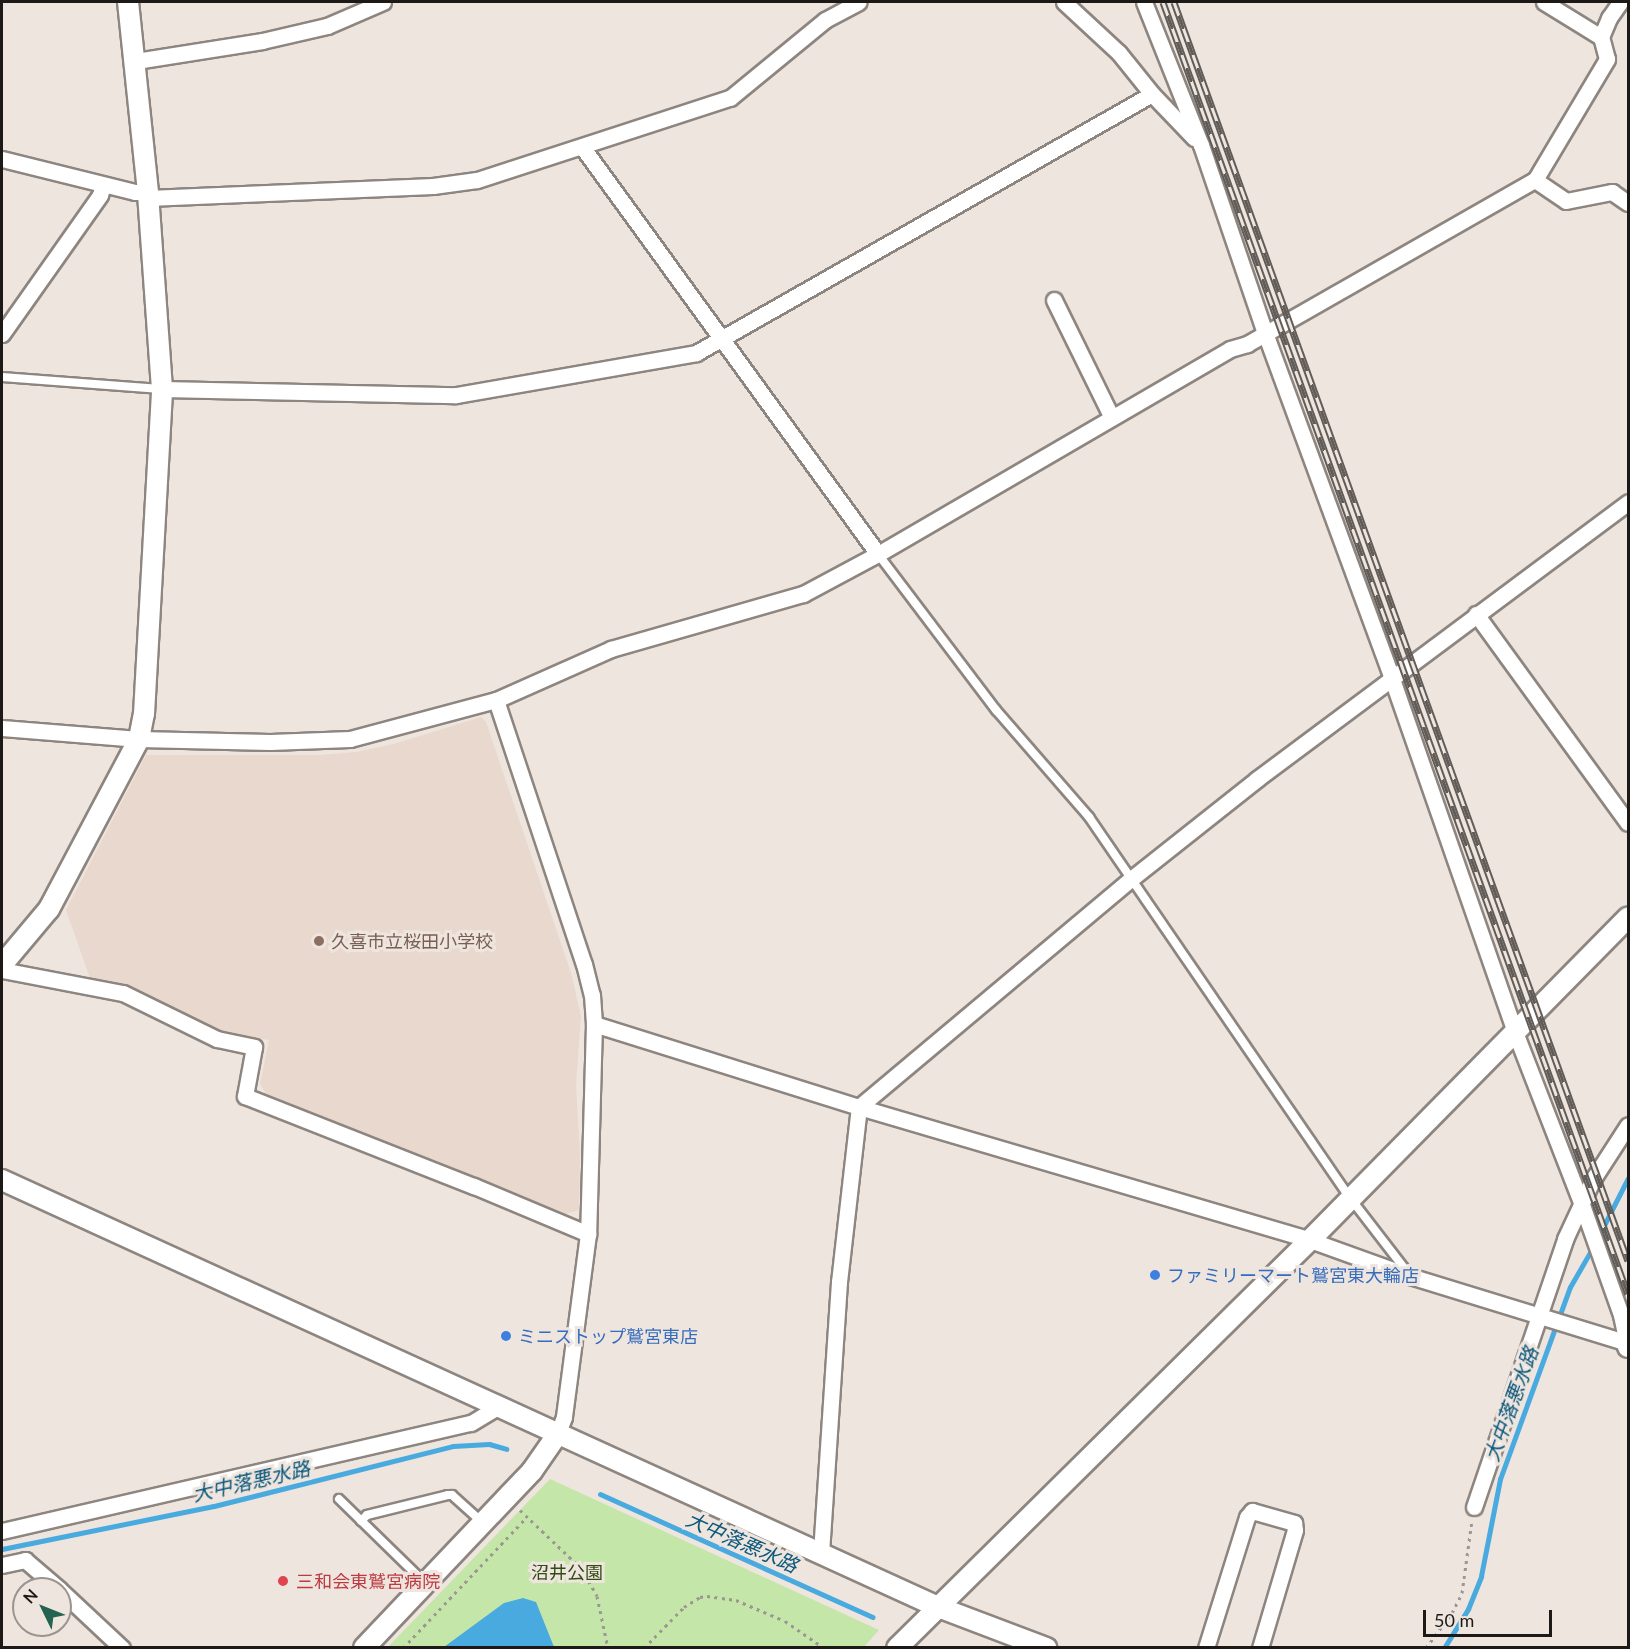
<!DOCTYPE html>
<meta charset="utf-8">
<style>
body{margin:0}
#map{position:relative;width:1630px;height:1649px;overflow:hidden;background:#eee5de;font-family:Lato,"Noto Sans JP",sans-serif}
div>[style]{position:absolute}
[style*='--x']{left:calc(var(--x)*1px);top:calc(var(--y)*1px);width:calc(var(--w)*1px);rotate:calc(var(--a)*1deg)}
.built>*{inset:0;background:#e8d8cd}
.green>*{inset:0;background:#c4e6a8}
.water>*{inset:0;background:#48aade}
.stream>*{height:5px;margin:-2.5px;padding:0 2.5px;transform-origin:2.5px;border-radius:2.5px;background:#48aade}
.path>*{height:3px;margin-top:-1.5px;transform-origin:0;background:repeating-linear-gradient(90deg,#9d9791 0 3px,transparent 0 7.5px)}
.roads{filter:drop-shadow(2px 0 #8d857f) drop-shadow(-2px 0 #8d857f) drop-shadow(0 2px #8d857f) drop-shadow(0 -2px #8d857f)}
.service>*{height:8px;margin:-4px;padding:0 4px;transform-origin:4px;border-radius:4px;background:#fff}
.minor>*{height:15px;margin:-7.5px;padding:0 7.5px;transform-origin:7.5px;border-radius:7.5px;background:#fff}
.tertiary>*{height:20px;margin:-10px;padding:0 10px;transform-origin:10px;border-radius:10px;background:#fff}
.rail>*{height:7px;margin-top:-3.5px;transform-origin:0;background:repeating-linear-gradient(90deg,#eee5de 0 14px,#615c58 0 28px);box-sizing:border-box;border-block:2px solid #615c58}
.dots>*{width:16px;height:16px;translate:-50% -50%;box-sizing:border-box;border:3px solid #eee5de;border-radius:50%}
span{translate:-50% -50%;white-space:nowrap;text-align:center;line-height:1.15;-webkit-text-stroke:6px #eee5de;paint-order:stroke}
.education-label{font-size:18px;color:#785e54}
.left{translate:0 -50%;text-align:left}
.shop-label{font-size:18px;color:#366cbe}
.park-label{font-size:18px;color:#314c13}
.health-label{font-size:18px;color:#be3a42}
.water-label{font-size:20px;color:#0b587c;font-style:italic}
.frame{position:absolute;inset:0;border:3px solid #1c1916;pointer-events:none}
.north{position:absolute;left:12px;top:1577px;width:60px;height:60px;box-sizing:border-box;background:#eee5de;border:2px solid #9a938e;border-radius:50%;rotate:313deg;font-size:16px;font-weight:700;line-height:24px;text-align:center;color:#1c1916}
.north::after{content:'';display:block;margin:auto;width:21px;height:27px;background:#24634f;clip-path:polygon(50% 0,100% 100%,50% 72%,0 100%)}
.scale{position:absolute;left:1423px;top:1610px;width:129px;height:27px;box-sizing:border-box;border:3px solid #1c1916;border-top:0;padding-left:8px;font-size:18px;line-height:21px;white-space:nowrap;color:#1c1916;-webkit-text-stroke:4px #eee5de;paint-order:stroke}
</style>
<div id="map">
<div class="built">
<div style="clip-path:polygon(481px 717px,486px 722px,571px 973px,581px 1016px,576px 1084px,580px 1156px,579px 1210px,566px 1214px,266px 1094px,260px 1084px,269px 1040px,226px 1033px,125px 986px,91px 981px,66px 910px,146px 755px,320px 755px,356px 752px,394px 744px)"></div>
</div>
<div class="green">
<div style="clip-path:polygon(550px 1479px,879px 1630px,863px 1648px,387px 1648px)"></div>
</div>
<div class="water">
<div style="clip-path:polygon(523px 1598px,536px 1602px,554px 1647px,444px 1647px,504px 1603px)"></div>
</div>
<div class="stream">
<div style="--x:1597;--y:1239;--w:68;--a:-63.1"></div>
<div style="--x:600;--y:1494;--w:299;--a:24.3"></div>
<div style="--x:2;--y:1549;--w:216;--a:-11.5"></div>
<div style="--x:214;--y:1506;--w:246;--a:-14.1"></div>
<div style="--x:453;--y:1446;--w:36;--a:-3"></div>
<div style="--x:489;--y:1444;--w:18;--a:16"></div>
<div style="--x:1444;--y:1648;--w:46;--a:-58.4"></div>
<div style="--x:1468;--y:1609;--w:35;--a:-68"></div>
<div style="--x:1481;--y:1576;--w:99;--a:-78.9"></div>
<div style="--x:1500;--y:1479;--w:204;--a:-70"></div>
<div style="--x:1570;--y:1287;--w:46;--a:-60.1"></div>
</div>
<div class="path">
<div style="--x:520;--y:1510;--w:84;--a:43.6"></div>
<div style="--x:581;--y:1568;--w:32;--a:60"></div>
<div style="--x:597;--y:1596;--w:53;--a:78.1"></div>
<div style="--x:403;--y:1648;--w:180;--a:-46.6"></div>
<div style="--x:644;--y:1648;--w:57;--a:-45.7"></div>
<div style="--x:684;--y:1607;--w:19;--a:-32"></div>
<div style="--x:700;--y:1597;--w:7;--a:-8"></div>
<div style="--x:707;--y:1596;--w:29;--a:8"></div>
<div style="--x:736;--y:1600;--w:53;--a:23.2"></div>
<div style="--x:785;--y:1621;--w:47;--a:34.7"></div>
<div style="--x:1426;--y:1648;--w:44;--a:-53.4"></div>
<div style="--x:1452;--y:1613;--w:22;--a:-63"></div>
<div style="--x:1462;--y:1593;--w:74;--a:-82.2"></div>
</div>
<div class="roads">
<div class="service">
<div style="--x:2;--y:377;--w:159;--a:4.3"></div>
<div style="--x:878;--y:554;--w:196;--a:52.9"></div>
<div style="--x:996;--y:710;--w:142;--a:49"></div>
<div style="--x:1089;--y:817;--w:463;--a:55.6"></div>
<div style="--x:1351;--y:1199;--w:93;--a:52.4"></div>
<div style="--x:339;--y:1499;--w:119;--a:44.3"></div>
<div style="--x:361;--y:1521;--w:8;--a:-45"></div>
<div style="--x:367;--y:1515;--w:83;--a:-13.9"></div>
<div style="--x:448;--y:1495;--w:4;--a:0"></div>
<div style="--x:452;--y:1495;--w:40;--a:42"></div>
</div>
<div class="minor">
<div style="--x:1064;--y:2;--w:75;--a:42.8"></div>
<div style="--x:1119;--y:53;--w:53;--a:51.2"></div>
<div style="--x:1152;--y:94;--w:61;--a:46.3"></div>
<div style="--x:1144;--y:2;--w:154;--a:68.3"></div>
<div style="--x:1201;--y:145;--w:199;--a:71.2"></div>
<div style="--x:1265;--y:333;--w:365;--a:69.8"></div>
<div style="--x:1391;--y:676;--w:377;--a:70.8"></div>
<div style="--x:1515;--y:1032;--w:182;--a:68.8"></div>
<div style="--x:1581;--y:1202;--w:120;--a:70.5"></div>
<div style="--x:1621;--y:1315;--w:29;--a:78"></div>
<div style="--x:1544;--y:2;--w:67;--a:31.6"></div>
<div style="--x:136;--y:61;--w:128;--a:-9"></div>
<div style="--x:262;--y:41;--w:67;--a:-13"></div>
<div style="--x:327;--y:26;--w:61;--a:-23.2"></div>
<div style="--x:583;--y:148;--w:502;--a:54"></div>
<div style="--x:2;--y:159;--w:137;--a:13.9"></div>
<div style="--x:135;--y:192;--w:13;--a:0"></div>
<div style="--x:1535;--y:180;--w:37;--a:34"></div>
<div style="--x:1566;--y:201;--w:47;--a:-11.1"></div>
<div style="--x:1612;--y:192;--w:19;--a:35"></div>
<div style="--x:148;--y:198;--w:285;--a:-2.4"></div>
<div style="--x:433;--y:186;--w:44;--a:-7.8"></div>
<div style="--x:477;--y:180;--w:266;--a:-18"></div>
<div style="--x:730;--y:98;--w:123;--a:-39.4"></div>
<div style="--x:825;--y:20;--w:38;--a:-28"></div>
<div style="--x:1054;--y:300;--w:129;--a:63.8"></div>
<div style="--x:2;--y:334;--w:170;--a:-54.8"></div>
<div style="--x:100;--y:195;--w:10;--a:-73"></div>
<div style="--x:162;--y:389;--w:294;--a:1.2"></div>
<div style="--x:456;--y:395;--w:244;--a:-9.9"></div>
<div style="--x:696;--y:353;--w:524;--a:-29.6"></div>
<div style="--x:1476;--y:614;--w:258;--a:54"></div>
<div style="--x:496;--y:700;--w:278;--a:71.6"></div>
<div style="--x:584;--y:964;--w:32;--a:76"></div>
<div style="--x:592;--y:995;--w:29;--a:86"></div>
<div style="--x:594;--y:1024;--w:210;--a:91.6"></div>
<div style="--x:588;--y:1234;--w:185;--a:97.5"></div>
<div style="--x:564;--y:1417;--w:19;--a:111"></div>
<div style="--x:2;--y:728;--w:137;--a:4.6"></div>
<div style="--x:139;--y:739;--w:131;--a:1.3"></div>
<div style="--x:270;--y:742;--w:80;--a:-2.1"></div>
<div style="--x:350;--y:739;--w:151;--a:-15"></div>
<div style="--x:496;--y:700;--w:126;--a:-23.9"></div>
<div style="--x:611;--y:649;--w:200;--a:-16"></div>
<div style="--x:803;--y:594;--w:85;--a:-28.1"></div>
<div style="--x:878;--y:554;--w:407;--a:-30.2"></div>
<div style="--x:1230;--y:349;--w:18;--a:-16"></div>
<div style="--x:1247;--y:344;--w:331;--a:-29.7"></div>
<div style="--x:1535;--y:180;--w:141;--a:-59.2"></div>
<div style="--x:1607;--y:59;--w:23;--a:-105"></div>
<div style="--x:1601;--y:37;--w:21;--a:-67"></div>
<div style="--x:1609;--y:18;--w:19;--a:-55"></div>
<div style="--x:2;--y:970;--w:123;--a:10.8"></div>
<div style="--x:123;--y:993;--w:105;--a:26.1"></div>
<div style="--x:217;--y:1039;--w:38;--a:12"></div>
<div style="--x:254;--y:1047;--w:50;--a:100.4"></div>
<div style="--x:245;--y:1096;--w:246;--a:21.5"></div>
<div style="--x:474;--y:1186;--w:124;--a:22.8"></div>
<div style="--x:594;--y:1024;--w:278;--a:17.4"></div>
<div style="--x:859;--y:1107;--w:470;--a:16.4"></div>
<div style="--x:1310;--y:1240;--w:106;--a:19.8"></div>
<div style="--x:1410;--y:1276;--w:228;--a:17.1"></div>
<div style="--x:1474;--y:1507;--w:283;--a:-71.2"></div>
<div style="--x:1565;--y:1239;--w:66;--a:-65"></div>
<div style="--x:1593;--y:1179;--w:64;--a:-57.1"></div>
<div style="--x:2;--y:1531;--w:481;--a:-13"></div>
<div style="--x:471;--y:1423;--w:31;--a:-31"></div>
<div style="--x:821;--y:1553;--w:272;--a:-86.2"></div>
<div style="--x:839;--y:1282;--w:176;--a:-83.5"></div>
<div style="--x:859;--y:1107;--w:355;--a:-40"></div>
<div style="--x:1131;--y:879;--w:161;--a:-38.4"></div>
<div style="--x:1257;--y:779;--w:463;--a:-36.7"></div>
<div style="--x:2;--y:1565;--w:24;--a:-12"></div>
<div style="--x:25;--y:1560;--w:45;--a:40.5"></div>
<div style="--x:60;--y:1590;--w:85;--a:43.1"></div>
<div style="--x:1206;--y:1648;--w:137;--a:-72.6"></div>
<div style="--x:1247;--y:1517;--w:8;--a:-50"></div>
<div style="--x:1252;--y:1511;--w:44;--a:15.9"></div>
<div style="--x:1294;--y:1523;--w:7;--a:82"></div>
<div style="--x:1295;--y:1530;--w:123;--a:106.5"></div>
</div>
<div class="tertiary">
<div style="--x:2;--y:965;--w:73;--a:-50"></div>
<div style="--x:49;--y:909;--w:192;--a:-62.1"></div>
<div style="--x:139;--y:739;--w:25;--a:-79"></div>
<div style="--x:144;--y:714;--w:325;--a:-86.8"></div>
<div style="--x:162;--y:389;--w:197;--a:-94.1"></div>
<div style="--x:148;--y:192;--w:191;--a:-96"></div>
<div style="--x:2;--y:1180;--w:1029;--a:24.52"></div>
<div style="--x:938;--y:1607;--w:116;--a:20.8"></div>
<div style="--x:1627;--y:1343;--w:4;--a:76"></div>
<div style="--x:364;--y:1648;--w:244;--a:-46.5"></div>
<div style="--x:532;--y:1471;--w:44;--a:-55.2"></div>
<div style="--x:897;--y:1648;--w:581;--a:-44.65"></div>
<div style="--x:1310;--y:1240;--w:453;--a:-45.4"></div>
</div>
</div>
<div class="rail">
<div style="--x:1163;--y:2;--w:1373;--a:70.21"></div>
<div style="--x:1174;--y:2;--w:1338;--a:70.17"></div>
</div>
<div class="dots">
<div style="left:319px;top:941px;background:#8d6e63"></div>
<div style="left:1155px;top:1275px;background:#3f7fe0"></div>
<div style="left:506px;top:1336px;background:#3f7fe0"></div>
<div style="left:283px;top:1581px;background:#e0444e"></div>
</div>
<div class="education-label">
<span class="left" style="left:331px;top:941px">久喜市立桜田小学校</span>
</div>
<div class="shop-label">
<span class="left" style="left:1167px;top:1275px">ファミリーマート鷲宮東大輪店</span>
<span class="left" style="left:518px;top:1336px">ミニストップ鷲宮東店</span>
</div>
<div class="park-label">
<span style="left:567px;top:1572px">沼井公園</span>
</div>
<div class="health-label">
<span class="left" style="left:296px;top:1581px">三和会東鷲宮病院</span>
</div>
<div class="water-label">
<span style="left:1511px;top:1404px;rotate:-70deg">大中落悪水路</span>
<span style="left:251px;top:1481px;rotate:-13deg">大中落悪水路</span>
<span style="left:742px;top:1542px;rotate:24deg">大中落悪水路</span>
</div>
<div class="frame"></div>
<div class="north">N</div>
<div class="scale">50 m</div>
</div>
